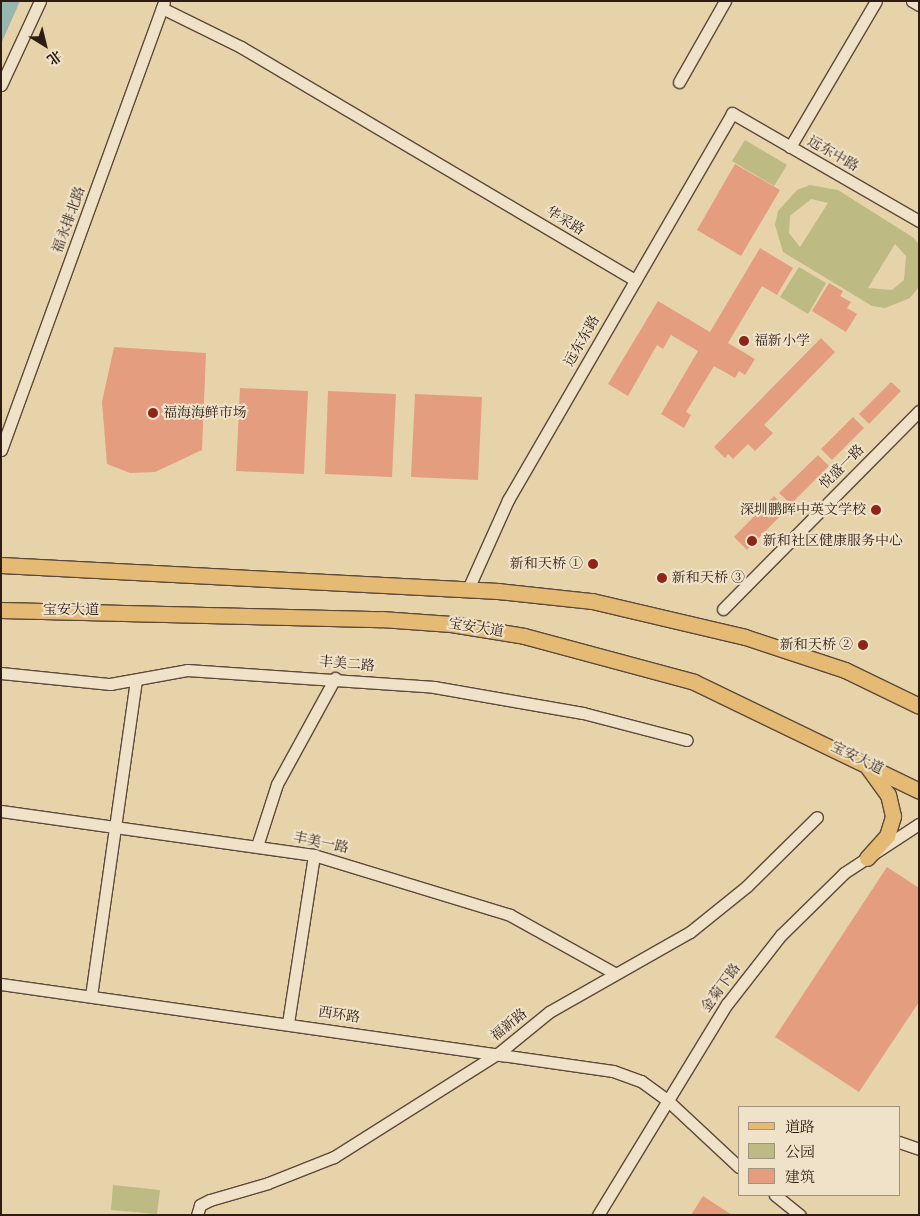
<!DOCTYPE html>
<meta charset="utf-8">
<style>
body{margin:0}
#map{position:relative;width:920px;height:1216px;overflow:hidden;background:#e7d3aa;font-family:"IM FELL Great Primer","Noto Serif SC",serif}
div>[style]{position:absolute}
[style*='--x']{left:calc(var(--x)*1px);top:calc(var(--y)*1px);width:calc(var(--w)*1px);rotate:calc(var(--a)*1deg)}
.green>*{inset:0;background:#bdba84}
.water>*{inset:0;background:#97b7ae}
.building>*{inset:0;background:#e59d80}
.roads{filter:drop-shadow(1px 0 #5c493a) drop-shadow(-1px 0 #5c493a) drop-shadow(0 1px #5c493a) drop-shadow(0 -1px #5c493a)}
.minor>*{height:11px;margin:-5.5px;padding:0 5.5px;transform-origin:5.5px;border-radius:5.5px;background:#efe2c8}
.major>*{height:15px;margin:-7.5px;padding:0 7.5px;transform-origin:7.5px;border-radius:7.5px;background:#e4ba75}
.dots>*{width:14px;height:14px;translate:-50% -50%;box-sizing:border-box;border:2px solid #efe2c8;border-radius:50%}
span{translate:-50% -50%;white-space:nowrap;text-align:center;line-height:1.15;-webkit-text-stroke:4px #efe2c8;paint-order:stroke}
.street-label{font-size:14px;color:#2e1b14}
.poi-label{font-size:14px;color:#2e1b14}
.left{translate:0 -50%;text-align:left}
.right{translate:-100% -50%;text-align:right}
.frame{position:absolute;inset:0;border:2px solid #2e1b14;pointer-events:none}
.legend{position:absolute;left:738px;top:1106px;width:162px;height:90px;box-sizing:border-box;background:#efe2c8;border:1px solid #a29280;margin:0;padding:6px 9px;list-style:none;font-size:15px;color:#2e1b14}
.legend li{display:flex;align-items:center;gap:10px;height:25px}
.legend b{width:25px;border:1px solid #a29280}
.north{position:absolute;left:20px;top:20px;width:50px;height:50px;-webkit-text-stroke:4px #efe2c8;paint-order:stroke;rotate:144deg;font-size:14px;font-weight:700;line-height:20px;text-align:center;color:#2e1b14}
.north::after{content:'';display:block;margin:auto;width:18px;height:22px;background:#2e1b14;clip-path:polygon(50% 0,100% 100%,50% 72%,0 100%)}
</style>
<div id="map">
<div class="green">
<div style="clip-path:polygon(745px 140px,787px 165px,774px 186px,732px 161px)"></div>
<div style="clip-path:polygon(evenodd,810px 185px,838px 190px,914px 238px,919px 245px,919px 287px,910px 298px,885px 308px,872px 306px,783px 252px,775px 225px,778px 211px,797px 190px,810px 185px,811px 199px,828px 203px,800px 247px,789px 233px,790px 216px,811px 199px,810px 185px,895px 244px,906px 256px,904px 280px,892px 290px,868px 288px,895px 244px)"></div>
<div style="clip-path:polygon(799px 267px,826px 283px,808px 314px,780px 297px)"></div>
<div style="clip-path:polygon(113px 1185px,160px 1190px,157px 1214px,111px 1210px)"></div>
</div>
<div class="water">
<div style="clip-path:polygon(1px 1px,20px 1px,1px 44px)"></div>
</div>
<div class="building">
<div style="clip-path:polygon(735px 164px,780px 190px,741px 256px,697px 230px)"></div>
<div style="clip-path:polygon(760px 248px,793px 268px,777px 295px,762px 286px,728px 343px,755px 359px,745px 375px,739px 371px,735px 378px,714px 366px,686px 412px,691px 415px,684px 428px,661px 414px,698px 351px,671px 335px,663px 349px,657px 345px,628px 396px,608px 384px,658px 301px,710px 332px)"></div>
<div style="clip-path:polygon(829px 283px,843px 291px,840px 296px,851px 302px,847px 308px,857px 314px,846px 332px,812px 311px)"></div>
<div style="clip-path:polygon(821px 338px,835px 352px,764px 425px,773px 433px,755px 451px,748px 444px,733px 459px,728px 454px,725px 458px,714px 447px)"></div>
<div style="clip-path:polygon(114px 347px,206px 353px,202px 450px,155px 472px,130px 473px,107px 464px,102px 402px)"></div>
<div style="clip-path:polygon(891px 382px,901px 391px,869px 424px,859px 414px)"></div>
<div style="clip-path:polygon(240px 388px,308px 391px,304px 474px,236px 471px)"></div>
<div style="clip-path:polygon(328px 391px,396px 394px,392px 477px,325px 474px)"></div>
<div style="clip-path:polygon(415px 394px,482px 397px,478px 480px,411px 477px)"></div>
<div style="clip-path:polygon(853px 417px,864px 428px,832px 460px,821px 449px)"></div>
<div style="clip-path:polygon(818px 455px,829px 466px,791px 504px,779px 493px)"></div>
<div style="clip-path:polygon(774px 496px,787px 509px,747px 550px,734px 537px)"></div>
<div style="clip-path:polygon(887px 867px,919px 888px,919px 1002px,859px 1092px,775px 1037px)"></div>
<div style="clip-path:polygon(703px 1196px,732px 1215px,691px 1215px)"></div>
</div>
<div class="roads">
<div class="minor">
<div style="--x:912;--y:1;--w:8;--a:30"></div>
<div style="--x:162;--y:8;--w:88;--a:26.3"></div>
<div style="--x:241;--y:47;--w:458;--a:30.6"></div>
<div style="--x:679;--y:82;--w:93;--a:-60.4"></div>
<div style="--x:1;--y:85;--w:93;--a:-65.1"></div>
<div style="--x:790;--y:147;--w:169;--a:-59.5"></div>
<div style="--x:1;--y:450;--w:476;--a:-70"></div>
<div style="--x:468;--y:589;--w:98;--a:-65.8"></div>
<div style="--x:508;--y:500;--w:447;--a:-59.9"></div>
<div style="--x:732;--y:113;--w:216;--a:30"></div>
<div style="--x:723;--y:609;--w:279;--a:-45.3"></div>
<div style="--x:1;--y:673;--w:110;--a:5.8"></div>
<div style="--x:110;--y:684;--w:78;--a:-10.3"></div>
<div style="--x:187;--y:670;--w:248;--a:3.9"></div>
<div style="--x:434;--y:687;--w:151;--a:9.9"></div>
<div style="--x:583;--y:713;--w:107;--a:14.6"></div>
<div style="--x:1;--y:811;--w:316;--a:8"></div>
<div style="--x:314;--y:855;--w:205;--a:17"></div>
<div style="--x:510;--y:915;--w:119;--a:29.1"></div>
<div style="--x:257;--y:846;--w:65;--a:-72.1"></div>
<div style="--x:277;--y:784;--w:121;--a:-61.3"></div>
<div style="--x:1;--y:984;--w:618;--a:8.09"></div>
<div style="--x:613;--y:1071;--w:30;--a:20"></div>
<div style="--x:641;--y:1081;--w:31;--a:36"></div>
<div style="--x:666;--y:1099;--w:100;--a:43"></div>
<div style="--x:91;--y:996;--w:318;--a:-81.9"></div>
<div style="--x:288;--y:1023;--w:170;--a:-81.2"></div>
<div style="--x:899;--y:1142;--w:21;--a:19"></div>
<div style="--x:775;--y:1195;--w:32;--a:39"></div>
<div style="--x:197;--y:1215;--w:10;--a:-73"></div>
<div style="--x:200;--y:1205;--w:11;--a:-27"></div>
<div style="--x:210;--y:1200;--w:60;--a:-16.3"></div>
<div style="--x:268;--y:1183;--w:71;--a:-21.5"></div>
<div style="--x:334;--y:1157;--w:196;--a:-32.3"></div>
<div style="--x:500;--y:1052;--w:63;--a:-39.2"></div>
<div style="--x:549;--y:1012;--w:162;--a:-29.6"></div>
<div style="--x:690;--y:932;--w:73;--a:-38.9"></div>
<div style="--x:747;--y:886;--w:98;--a:-44.6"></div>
<div style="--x:598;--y:1215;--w:247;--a:-58.6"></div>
<div style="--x:727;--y:1004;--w:88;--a:-52"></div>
<div style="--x:781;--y:935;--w:88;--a:-44.5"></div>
<div style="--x:844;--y:873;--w:90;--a:-33.2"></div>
</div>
<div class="major">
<div style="--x:1;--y:565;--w:498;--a:3"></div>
<div style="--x:498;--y:591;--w:95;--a:6.1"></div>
<div style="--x:592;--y:601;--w:157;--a:13.2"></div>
<div style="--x:745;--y:637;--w:105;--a:18.3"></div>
<div style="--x:845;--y:670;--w:82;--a:25.9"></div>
<div style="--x:1;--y:610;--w:380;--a:1.4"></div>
<div style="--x:381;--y:619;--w:70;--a:4.1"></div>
<div style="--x:451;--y:624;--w:74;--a:9.3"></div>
<div style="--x:524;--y:636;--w:176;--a:15.1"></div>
<div style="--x:694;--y:682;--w:250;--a:25.8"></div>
<div style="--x:867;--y:858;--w:30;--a:-48"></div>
<div style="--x:887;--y:836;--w:21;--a:-73"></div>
<div style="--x:893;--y:816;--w:22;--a:-103"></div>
<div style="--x:888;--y:795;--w:36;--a:-126"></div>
</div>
</div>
<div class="dots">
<div style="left:744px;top:341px;background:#8f2418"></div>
<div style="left:153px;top:413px;background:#8f2418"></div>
<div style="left:876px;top:510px;background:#8f2418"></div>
<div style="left:752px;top:541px;background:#8f2418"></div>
<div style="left:593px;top:564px;background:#8f2418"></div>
<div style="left:662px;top:578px;background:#8f2418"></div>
<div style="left:863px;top:645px;background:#8f2418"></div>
</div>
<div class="street-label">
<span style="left:833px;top:154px;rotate:30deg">远东中路</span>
<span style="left:69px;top:220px;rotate:-70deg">福永排北路</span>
<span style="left:565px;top:221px;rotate:31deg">华采路</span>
<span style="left:582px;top:341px;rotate:-60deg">远东东路</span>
<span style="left:842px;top:467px;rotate:-45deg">悦盛一路</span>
<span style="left:71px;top:610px">宝安大道</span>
<span style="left:476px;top:628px;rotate:9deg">宝安大道</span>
<span style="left:347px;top:664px;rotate:5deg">丰美二路</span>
<span style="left:857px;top:758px;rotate:26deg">宝安大道</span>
<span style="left:321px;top:843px;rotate:12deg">丰美一路</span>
<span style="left:721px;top:988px;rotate:-54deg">金菊下路</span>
<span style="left:339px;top:1015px;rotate:8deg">西环路</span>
<span style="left:509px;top:1025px;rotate:-39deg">福新路</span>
</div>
<div class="poi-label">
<span class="left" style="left:754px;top:341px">福新小学</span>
<span class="left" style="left:163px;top:413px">福海海鲜市场</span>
<span class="right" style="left:866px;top:510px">深圳鹏晖中英文学校</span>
<span class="left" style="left:763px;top:541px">新和社区健康服务中心</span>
<span class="right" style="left:583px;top:564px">新和天桥 ①</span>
<span class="left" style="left:672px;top:578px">新和天桥 ③</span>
<span class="right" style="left:853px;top:645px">新和天桥 ②</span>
</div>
<div class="frame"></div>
<ul class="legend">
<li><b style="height:6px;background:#e4ba75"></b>道路</li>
<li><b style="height:14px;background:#bdba84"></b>公园</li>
<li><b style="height:14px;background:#e59d80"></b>建筑</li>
</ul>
<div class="north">北</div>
</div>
